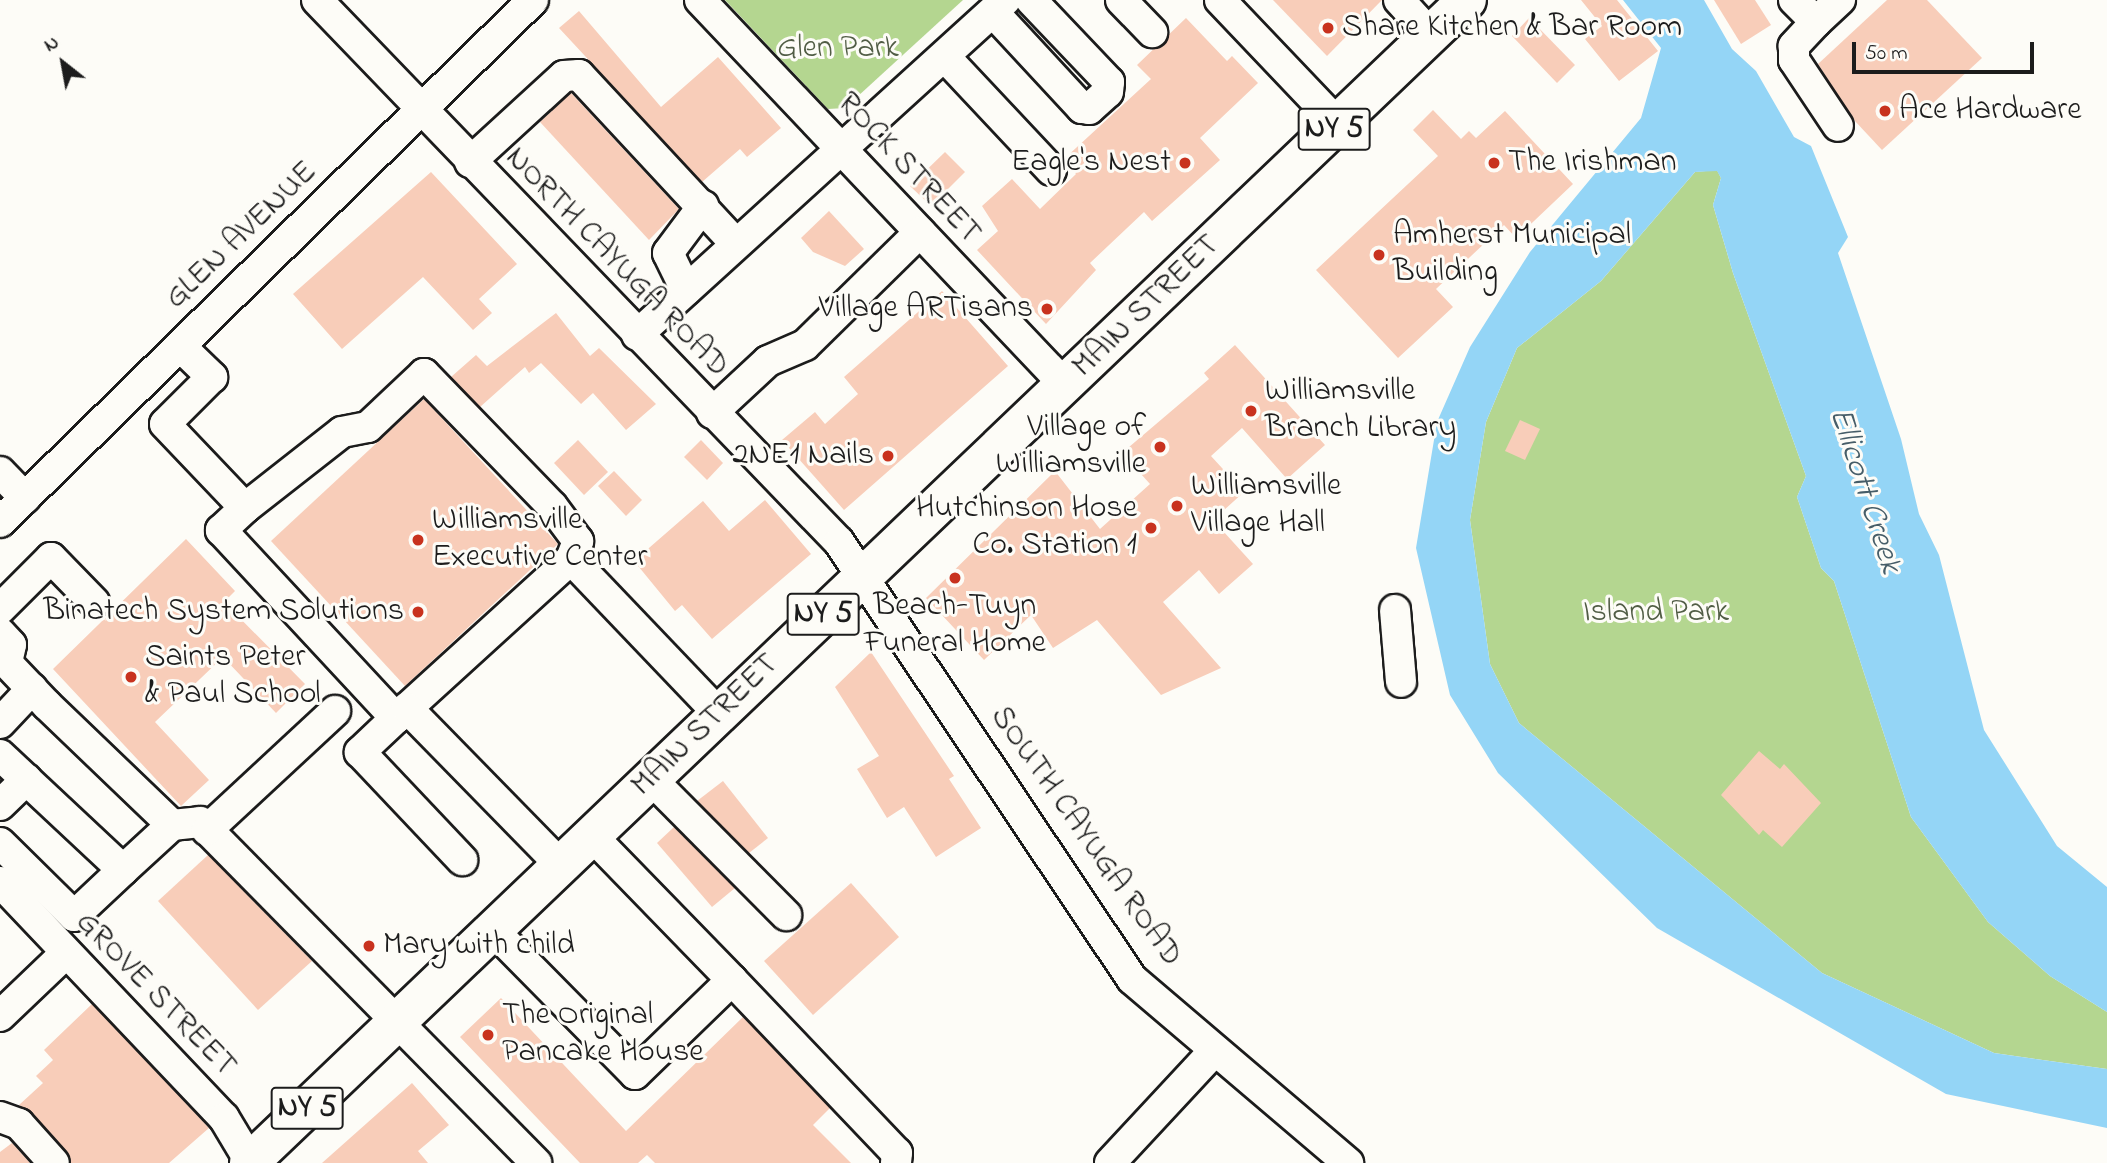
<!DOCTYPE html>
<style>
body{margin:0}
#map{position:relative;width:2107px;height:1163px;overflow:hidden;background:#fdfcf7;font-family:"Indie Flower",sans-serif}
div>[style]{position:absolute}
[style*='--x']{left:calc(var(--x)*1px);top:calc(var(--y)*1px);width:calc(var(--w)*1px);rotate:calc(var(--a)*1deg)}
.green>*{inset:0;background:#b4d690}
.water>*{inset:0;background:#94d5f6}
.building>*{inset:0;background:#f8cdb9}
.roads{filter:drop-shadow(2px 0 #1c1c1c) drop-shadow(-2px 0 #1c1c1c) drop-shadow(0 2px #1c1c1c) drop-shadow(0 -2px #1c1c1c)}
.minor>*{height:30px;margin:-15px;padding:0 15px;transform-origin:15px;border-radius:15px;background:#fdfcf7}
.major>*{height:38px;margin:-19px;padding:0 19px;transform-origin:19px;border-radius:19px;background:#fdfcf7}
.dots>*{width:19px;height:19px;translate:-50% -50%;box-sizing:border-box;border:4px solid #fdfcf7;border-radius:50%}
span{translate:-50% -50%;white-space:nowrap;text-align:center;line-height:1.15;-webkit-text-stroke:6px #fdfcf7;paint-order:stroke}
.shield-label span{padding:2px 5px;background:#fdfcf7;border:2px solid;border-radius:5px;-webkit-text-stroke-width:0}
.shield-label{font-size:30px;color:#1c1c1c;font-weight:700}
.poi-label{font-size:32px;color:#1c1c1c}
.left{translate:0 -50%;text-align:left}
.right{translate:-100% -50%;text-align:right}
.park-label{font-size:32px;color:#515d45}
.street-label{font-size:32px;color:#1c1c1c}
.water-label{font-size:33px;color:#465d68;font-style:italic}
.north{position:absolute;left:28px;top:28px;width:70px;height:70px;-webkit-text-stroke:5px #fdfcf7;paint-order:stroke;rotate:329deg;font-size:19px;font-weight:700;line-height:28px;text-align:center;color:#1c1c1c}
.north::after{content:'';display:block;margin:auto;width:24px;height:32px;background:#1c1c1c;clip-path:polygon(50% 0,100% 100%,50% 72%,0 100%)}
.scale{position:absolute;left:1852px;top:42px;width:182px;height:32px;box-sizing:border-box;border:4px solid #1c1c1c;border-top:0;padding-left:9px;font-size:21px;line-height:24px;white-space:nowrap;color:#1c1c1c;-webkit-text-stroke:5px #fdfcf7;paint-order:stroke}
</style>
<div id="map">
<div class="green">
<div style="clip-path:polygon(725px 0,963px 0,845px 108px,828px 109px)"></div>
<div style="clip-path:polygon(1717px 170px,1721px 178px,1713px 205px,1733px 273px,1806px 476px,1797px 497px,1821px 568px,1834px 581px,1911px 817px,1988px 922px,2050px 976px,2107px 1012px,2107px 1069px,1994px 1053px,1822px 973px,1519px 723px,1490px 664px,1470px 520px,1486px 422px,1517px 348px,1601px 281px,1695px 172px)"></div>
</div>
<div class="water">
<div style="clip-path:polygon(1623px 0,1704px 0,1732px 49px,1756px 71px,1794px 137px,1811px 146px,1848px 237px,1838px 253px,1901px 439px,1919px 514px,1939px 555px,1984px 730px,2057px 846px,2107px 887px,2107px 1012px,2050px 976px,1988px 922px,1911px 817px,1834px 581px,1821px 568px,1797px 497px,1806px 476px,1733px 273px,1713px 205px,1721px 178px,1717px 171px,1695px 172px,1601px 281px,1517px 348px,1486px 422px,1470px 520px,1490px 664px,1519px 723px,1822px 973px,1994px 1053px,2107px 1069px,2107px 1128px,1946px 1094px,1657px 928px,1498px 773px,1450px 695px,1416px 548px,1437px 422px,1470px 347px,1530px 252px,1641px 118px,1661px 48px)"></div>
</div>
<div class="building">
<div style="clip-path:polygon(1273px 0,1382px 0,1327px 56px)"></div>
<div style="clip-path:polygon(1581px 0,1617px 0,1658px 51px,1619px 81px,1585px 39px,1602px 26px)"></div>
<div style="clip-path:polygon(1714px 0,1755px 0,1771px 25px,1741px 44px)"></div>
<div style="clip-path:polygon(1887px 0,1927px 0,1982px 58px,1882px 150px,1854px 120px,1818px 64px)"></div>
<div style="clip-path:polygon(579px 11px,661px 107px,718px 57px,781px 128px,747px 157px,740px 149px,702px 182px,559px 28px)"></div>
<div style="clip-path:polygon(1186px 18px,1227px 61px,1232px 56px,1258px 83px,1200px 138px,1220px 160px,1152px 221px,1144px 212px,1090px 263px,1096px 270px,1046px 324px,977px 250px,998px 231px,982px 206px,1012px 179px,1040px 209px,1076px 174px,1064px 159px,1151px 79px,1137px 65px)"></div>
<div style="clip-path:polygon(1529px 18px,1575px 65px,1557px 83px,1512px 36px)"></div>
<div style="clip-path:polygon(571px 93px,679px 209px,649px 240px,540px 122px)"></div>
<div style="clip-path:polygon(1433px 110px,1461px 139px,1469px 131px,1476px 138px,1505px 111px,1573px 184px,1516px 238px,1504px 225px,1436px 289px,1453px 307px,1398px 358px,1316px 270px,1438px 156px,1413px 130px)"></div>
<div style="clip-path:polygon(945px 152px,965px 172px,931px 206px,910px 186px)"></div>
<div style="clip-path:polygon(431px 172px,517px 264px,479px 299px,492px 313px,473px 330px,423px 277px,342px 349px,293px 294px)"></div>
<div style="clip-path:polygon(829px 211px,864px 249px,845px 266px,813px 252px,801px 238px)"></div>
<div style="clip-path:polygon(942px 291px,1008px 366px,844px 510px,782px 440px,815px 412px,825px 424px,858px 394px,844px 377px)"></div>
<div style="clip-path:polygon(556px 313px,590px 356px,599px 348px,656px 404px,626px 430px,593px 393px,581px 404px,541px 363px,529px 373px,525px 367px,480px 407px,451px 377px,476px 355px,487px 366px)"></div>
<div style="clip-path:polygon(1235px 345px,1325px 445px,1287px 479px,1242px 428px,1211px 456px,1244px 492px,1213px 520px,1253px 564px,1219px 594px,1199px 570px,1163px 602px,1221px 668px,1161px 695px,1097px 620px,1053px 648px,1031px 615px,984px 660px,926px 598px,1055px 471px,1100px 529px,1150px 484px,1122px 453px,1209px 379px,1204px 373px)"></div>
<div style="clip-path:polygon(424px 399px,558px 544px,405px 686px,271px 541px)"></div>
<div style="clip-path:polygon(1520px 420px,1540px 429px,1525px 460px,1505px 451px)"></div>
<div style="clip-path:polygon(578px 440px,608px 472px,584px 495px,554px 463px)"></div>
<div style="clip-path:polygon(701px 440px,723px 463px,707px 480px,684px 457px)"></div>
<div style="clip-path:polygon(614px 471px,642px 500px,626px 516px,598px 486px)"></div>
<div style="clip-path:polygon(765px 500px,811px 554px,712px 639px,682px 605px,675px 611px,634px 561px,703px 501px,729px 531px)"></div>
<div style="clip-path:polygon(186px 539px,235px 591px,224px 602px,305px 684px,276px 713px,223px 657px,155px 722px,209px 780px,181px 806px,53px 669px)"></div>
<div style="clip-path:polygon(871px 652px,954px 776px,949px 779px,981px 828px,936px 857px,904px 807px,887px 818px,857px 769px,879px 756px,835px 687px)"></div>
<div style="clip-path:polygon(1759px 751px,1780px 769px,1784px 764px,1821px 803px,1782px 847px,1763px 830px,1759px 835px,1721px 795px)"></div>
<div style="clip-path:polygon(723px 781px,768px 838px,749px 853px,697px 801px)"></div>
<div style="clip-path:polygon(674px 827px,735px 888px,712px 907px,657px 843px)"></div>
<div style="clip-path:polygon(208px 855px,312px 961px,258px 1010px,158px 901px)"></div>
<div style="clip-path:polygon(851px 883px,899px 937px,813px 1015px,764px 961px)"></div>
<div style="clip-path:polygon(501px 998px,626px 1131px,743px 1017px,830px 1108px,813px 1125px,851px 1163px,655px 1163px,647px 1155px,638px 1163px,580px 1163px,460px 1037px)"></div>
<div style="clip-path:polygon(92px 1004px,209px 1128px,169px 1163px,71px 1163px,32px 1112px,19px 1105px,43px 1083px,36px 1076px,53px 1060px,44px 1050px)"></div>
<div style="clip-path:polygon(412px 1083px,449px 1125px,418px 1151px,428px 1163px,322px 1163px)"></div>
<div style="clip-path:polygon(12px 1143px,30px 1163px,0 1163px,0 1152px)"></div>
</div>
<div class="roads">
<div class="minor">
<div style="--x:317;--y:0;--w:752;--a:46.08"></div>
<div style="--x:839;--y:542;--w:526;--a:56.16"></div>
<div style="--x:1132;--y:979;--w:284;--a:40.4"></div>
<div style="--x:700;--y:0;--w:531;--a:46.53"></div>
<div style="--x:1121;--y:0;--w:45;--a:45.9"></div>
<div style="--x:1220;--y:0;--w:173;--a:46.4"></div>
<div style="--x:1399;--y:0;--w:47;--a:47.6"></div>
<div style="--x:1794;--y:0;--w:31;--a:45"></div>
<div style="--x:1816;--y:22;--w:33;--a:-43"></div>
<div style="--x:993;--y:12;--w:131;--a:47.2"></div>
<div style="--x:1082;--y:108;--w:7;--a:8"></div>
<div style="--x:1089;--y:109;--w:25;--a:-42"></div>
<div style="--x:1108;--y:92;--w:10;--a:-84"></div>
<div style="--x:1109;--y:82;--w:113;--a:-133.6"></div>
<div style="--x:1816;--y:22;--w:33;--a:133"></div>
<div style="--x:1794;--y:46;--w:14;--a:90"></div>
<div style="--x:1794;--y:60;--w:79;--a:56.3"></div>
<div style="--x:945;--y:57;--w:155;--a:46.8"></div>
<div style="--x:470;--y:162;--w:127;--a:-42.5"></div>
<div style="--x:564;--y:76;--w:15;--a:-4"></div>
<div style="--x:579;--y:75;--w:229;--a:47.1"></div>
<div style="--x:686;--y:290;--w:41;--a:-115.9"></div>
<div style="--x:668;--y:253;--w:59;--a:-53.3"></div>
<div style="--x:637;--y:335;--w:498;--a:-42.3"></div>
<div style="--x:180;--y:346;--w:45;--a:44.1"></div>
<div style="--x:212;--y:377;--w:66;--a:135"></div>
<div style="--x:165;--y:424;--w:116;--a:46.4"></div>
<div style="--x:245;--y:508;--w:33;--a:137"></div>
<div style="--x:221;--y:530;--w:257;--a:47.1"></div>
<div style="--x:396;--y:718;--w:50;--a:136.6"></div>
<div style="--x:360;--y:752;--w:149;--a:46.6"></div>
<div style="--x:712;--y:413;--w:76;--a:-42.9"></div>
<div style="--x:768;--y:361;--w:40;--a:-23.4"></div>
<div style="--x:805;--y:345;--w:161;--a:-44.5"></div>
<div style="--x:0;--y:472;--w:36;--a:46"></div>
<div style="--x:245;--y:508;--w:123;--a:-38.1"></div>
<div style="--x:342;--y:432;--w:26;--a:-11"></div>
<div style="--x:368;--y:427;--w:77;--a:-43.4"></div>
<div style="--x:424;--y:374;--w:184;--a:45.9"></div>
<div style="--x:552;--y:506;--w:44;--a:53.4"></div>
<div style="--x:578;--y:541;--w:19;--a:111"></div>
<div style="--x:571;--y:559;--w:236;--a:137.7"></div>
<div style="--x:0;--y:522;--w:746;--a:-44.4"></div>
<div style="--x:571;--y:559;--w:214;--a:46.3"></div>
<div style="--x:0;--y:609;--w:72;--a:-45"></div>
<div style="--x:51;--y:558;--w:62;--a:45.7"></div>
<div style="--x:1395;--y:610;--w:72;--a:85.2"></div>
<div style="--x:0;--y:633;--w:16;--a:47"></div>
<div style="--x:11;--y:645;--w:18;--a:103"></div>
<div style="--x:7;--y:663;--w:58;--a:46.4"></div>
<div style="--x:47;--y:705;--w:173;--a:43.8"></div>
<div style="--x:172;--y:825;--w:28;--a:-6"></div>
<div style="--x:200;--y:822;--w:479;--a:45.4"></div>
<div style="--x:407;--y:708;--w:220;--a:45.6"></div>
<div style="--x:0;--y:723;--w:47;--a:-46.7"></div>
<div style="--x:0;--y:755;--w:168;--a:43.1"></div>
<div style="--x:123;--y:870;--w:67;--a:136.8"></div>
<div style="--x:74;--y:916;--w:104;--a:-135.4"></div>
<div style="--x:651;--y:779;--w:192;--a:45.2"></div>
<div style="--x:0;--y:805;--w:37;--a:-44"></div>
<div style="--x:207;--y:830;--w:175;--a:-42.9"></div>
<div style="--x:123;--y:870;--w:67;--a:-42.6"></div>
<div style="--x:0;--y:882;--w:325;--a:46.5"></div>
<div style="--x:224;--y:1118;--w:52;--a:59"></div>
<div style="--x:493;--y:930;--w:202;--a:45.4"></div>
<div style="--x:635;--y:1074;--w:135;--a:-44.1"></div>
<div style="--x:732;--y:980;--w:201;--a:-134.2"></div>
<div style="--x:732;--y:980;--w:239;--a:46.4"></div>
<div style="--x:897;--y:1153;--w:10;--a:96"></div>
<div style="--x:0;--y:1016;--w:91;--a:-43.7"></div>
<div style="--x:0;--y:1117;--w:20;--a:20"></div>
<div style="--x:19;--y:1124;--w:52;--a:48.1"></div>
<div style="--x:1110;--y:1163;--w:154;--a:-47.1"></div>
</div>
<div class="major">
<div style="--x:249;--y:1163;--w:1684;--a:-43.68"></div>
</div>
</div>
<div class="dots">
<div style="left:1328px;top:28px;background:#c8321e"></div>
<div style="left:1885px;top:111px;background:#c8321e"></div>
<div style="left:1185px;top:163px;background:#c8321e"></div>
<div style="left:1494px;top:163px;background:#c8321e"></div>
<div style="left:1379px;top:255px;background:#c8321e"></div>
<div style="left:1047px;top:309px;background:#c8321e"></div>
<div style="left:1251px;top:411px;background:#c8321e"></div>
<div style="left:1160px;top:447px;background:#c8321e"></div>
<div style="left:888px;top:456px;background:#c8321e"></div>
<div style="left:1177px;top:506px;background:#c8321e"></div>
<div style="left:1151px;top:528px;background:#c8321e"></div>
<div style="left:418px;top:540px;background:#c8321e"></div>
<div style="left:955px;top:578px;background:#c8321e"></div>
<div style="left:418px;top:612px;background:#c8321e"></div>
<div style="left:131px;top:677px;background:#c8321e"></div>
<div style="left:369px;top:946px;background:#c8321e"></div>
<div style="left:488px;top:1035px;background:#c8321e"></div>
</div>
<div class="shield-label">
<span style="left:1334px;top:129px">NY 5</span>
<span style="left:823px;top:614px">NY 5</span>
<span style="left:307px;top:1108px">NY 5</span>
</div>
<div class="poi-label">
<span class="left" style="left:1342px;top:28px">Share Kitchen &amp; Bar Room</span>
<span class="left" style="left:1899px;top:111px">Ace Hardware</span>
<span class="right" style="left:1171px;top:163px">Eagle's Nest</span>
<span class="left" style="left:1508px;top:163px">The Irishman</span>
<span class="left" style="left:1393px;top:255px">Amherst Municipal<br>Building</span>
<span class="right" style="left:1033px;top:309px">Village ARTisans</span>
<span class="left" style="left:1265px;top:411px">Williamsville<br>Branch Library</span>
<span class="right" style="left:1146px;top:447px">Village of<br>Williamsville</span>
<span class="right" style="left:874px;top:456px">2NE1 Nails</span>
<span class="left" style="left:1191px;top:506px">Williamsville<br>Village Hall</span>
<span class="right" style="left:1137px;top:528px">Hutchinson Hose<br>Co. Station 1</span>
<span class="left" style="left:432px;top:540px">Williamsville<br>Executive Center</span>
<span style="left:955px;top:626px">Beach-Tuyn<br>Funeral Home</span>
<span class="right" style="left:404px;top:612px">Binatech System Solutions</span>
<span class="left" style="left:145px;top:677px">Saints Peter<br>&amp; Paul School</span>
<span class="left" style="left:383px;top:946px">Mary with child</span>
<span class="left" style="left:502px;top:1035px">The Original<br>Pancake House</span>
</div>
<div class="park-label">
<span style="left:838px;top:49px">Glen Park</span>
<span style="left:1656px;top:613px">Island Park</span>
</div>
<div class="street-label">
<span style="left:908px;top:169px;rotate:47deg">ROCK STREET</span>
<span style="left:242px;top:236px;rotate:-44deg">GLEN AVENUE</span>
<span style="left:616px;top:263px;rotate:46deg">NORTH CAYUGA ROAD</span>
<span style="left:1147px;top:307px;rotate:-44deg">MAIN STREET</span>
<span style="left:706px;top:726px;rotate:-44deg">MAIN STREET</span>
<span style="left:1085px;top:837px;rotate:55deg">SOUTH CAYUGA ROAD</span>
<span style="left:155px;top:995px;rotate:46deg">GROVE STREET</span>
</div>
<div class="water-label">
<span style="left:1864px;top:491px;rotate:72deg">Ellicott Creek</span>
</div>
<div class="north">N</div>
<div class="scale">50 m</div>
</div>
